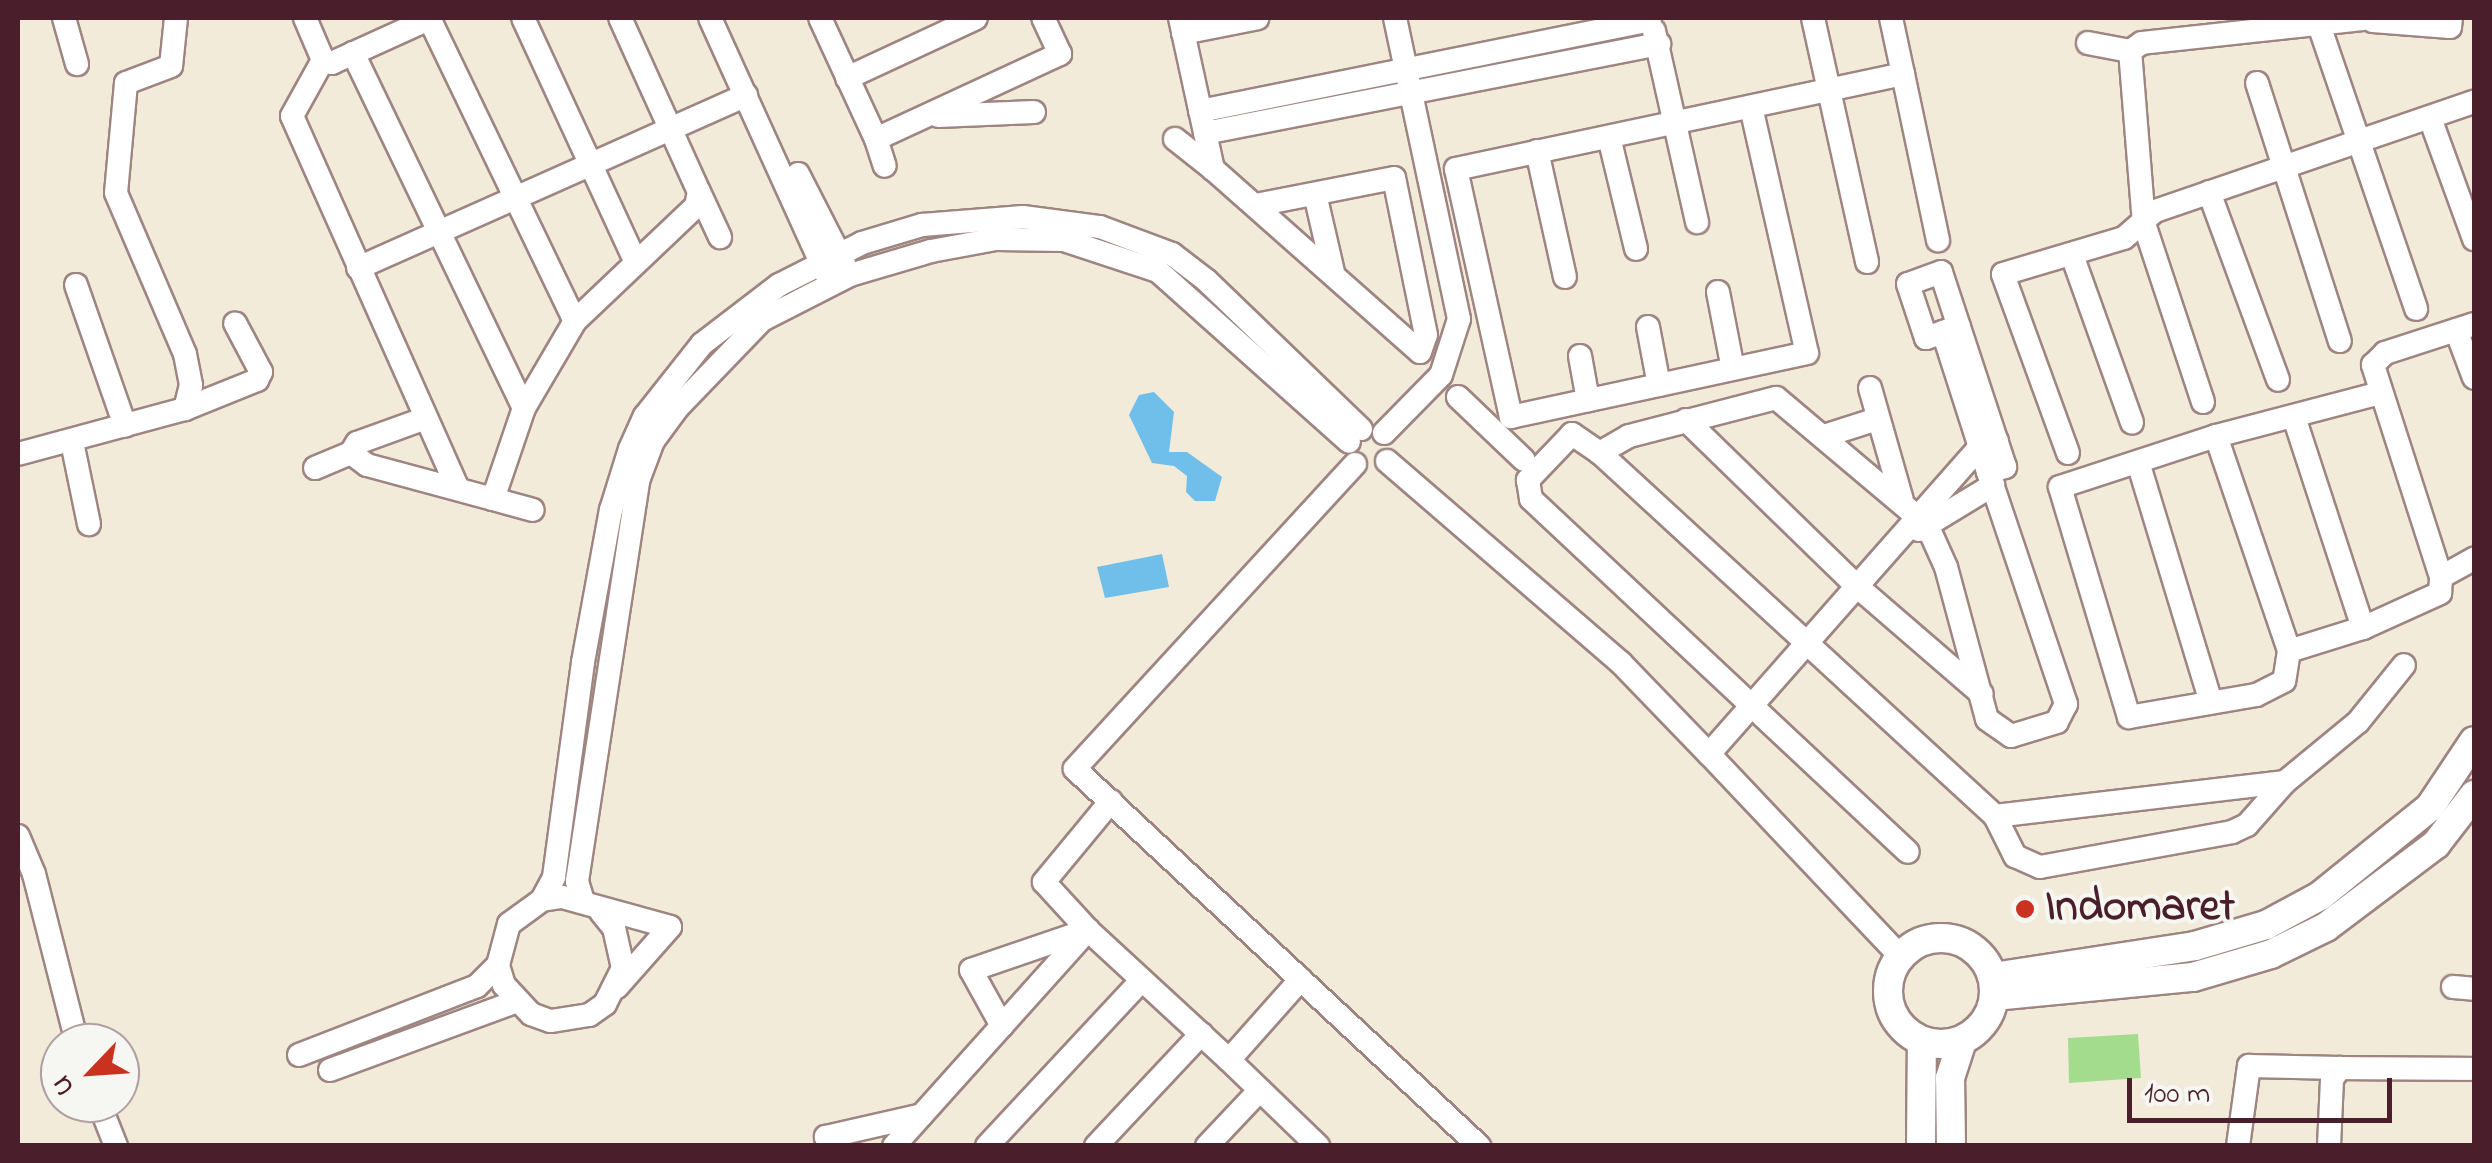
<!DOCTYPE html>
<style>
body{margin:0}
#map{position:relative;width:2492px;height:1163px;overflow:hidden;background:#f3ebda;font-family:"Indie Flower",sans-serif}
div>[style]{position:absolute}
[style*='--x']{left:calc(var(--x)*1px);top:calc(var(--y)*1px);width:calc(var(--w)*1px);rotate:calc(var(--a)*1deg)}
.green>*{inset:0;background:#a4dc8e}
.water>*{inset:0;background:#70bfeb}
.roads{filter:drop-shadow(2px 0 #9e8582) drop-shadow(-2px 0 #9e8582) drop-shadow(0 2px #9e8582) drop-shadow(0 -2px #9e8582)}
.minor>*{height:22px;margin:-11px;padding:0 11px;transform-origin:11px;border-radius:11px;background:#fff}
.tertiary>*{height:28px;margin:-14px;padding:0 14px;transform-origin:14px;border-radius:14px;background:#fff}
.tertiary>.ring{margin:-14px;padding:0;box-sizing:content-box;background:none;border:28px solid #fff;border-radius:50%}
.dots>*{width:28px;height:28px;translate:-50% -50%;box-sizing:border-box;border:5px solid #f6f6f2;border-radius:50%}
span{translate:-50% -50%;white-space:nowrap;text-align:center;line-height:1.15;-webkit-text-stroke:8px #f6f6f2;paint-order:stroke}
.poi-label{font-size:45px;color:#4a1f2b;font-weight:700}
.left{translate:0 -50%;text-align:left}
.frame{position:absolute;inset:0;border:20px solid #4a1f2b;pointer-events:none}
.north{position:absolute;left:40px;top:1023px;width:100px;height:100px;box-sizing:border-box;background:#f6f6f2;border:2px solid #b1a0a2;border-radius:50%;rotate:245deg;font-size:28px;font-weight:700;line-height:40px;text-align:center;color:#4a1f2b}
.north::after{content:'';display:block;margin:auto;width:35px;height:45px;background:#c8321e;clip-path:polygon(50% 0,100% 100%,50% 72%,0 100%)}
.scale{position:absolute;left:2127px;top:1078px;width:265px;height:45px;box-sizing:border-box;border:5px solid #4a1f2b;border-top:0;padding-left:12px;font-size:30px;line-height:35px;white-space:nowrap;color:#4a1f2b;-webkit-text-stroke:8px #f6f6f2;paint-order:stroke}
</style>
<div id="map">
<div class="green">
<div style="clip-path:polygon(2138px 1034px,2141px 1078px,2069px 1083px,2068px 1038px)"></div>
</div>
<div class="water">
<div style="clip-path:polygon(1154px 392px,1174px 412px,1169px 452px,1187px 452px,1222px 477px,1215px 501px,1195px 501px,1186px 492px,1187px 476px,1174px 466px,1152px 463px,1129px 415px,1139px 395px)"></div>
<div style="clip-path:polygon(1162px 554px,1169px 587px,1105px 598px,1097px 567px)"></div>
</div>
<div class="roads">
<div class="minor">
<div style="--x:64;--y:18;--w:48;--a:74.2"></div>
<div style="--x:176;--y:18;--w:48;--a:95.9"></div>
<div style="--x:171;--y:66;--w:48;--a:159.3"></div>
<div style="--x:126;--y:83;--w:110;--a:95.2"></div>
<div style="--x:116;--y:193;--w:175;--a:66.8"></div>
<div style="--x:185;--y:354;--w:32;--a:79"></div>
<div style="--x:191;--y:385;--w:25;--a:104"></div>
<div style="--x:305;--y:18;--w:46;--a:66.8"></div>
<div style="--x:429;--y:18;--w:336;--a:64.3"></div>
<div style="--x:431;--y:18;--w:109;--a:155.6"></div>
<div style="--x:332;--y:63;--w:9;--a:-162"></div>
<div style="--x:323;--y:60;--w:64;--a:119"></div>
<div style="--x:292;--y:116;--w:408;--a:66"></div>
<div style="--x:523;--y:18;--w:267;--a:65.2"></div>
<div style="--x:710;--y:18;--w:281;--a:65.6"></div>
<div style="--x:820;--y:18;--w:133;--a:65.2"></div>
<div style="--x:876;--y:139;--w:203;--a:-24.8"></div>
<div style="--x:1060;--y:54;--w:40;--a:-115"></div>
<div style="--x:1180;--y:18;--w:155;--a:77.7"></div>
<div style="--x:1213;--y:169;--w:276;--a:41.5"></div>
<div style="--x:1420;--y:352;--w:18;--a:-71"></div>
<div style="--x:1426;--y:335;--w:160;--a:-101.5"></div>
<div style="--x:1394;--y:178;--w:141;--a:168.9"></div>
<div style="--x:1813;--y:18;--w:250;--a:77.5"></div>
<div style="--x:1891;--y:18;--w:57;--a:77.9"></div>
<div style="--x:2373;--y:21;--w:77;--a:4.5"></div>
<div style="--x:2450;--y:27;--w:9;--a:-84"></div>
<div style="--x:2319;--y:25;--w:300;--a:71.1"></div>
<div style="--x:1654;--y:31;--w:196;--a:77.3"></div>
<div style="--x:1183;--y:33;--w:76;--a:-11.3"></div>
<div style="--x:2088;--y:43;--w:43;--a:10.8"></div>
<div style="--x:353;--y:53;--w:394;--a:64.3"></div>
<div style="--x:847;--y:78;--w:142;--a:-24.9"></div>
<div style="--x:2257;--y:83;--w:271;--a:72.2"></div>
<div style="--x:1751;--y:107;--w:252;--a:77.2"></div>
<div style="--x:1807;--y:353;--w:303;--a:167.8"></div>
<div style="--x:1511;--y:417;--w:254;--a:-102.5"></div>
<div style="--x:1456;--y:169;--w:457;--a:-12"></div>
<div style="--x:1903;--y:74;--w:170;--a:78.1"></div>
<div style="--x:1200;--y:111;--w:459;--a:-11.4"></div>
<div style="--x:938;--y:116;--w:96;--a:-2.4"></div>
<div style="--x:2430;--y:118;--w:129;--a:70"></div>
<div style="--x:1205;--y:133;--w:463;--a:-11.1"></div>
<div style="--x:1609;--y:137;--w:115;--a:76.4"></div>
<div style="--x:876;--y:139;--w:28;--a:72"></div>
<div style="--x:1175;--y:139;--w:48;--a:38.3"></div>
<div style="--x:1537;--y:151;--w:129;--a:77.5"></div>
<div style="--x:798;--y:174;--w:103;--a:62.9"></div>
<div style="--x:699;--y:192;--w:50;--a:65"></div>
<div style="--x:2209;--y:192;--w:200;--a:69.8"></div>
<div style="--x:1315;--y:194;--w:80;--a:77"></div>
<div style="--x:2072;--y:255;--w:178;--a:70.3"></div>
<div style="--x:358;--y:268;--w:425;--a:-24"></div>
<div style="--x:76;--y:285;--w:149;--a:70.8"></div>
<div style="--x:1718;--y:292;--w:78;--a:79"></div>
<div style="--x:1648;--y:327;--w:59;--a:79.3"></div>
<div style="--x:2456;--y:330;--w:51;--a:69.4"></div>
<div style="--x:1943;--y:332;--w:147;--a:72.2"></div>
<div style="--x:1988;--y:472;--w:18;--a:-16"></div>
<div style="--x:2005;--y:467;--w:205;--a:-108.2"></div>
<div style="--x:1941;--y:272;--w:35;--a:160"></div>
<div style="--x:1908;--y:284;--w:57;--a:71.6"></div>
<div style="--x:1926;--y:338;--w:18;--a:-19"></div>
<div style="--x:1943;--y:332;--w:17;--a:-21"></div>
<div style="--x:1580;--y:356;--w:45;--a:79.7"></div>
<div style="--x:1870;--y:388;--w:116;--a:74.1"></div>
<div style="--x:1458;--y:397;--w:91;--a:43.7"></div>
<div style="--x:2203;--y:402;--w:188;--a:-108.3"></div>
<div style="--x:2144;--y:224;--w:174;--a:-94.6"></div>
<div style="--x:2130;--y:51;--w:14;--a:-34"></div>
<div style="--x:2142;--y:43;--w:232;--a:-6.2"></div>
<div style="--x:426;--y:418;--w:73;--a:160.1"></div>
<div style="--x:357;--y:443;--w:12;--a:121"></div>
<div style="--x:351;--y:453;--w:20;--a:37"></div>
<div style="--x:367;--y:465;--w:131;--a:15.1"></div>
<div style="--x:493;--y:499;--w:96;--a:-71.2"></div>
<div style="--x:524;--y:408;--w:101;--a:-59.6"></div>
<div style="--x:575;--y:321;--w:167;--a:-43.5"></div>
<div style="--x:696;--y:206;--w:14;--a:-78"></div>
<div style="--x:699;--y:192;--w:191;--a:-114.4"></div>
<div style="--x:1686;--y:420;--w:241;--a:44.2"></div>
<div style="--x:1859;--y:588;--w:162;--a:40.8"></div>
<div style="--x:2295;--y:420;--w:219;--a:71.9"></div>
<div style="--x:1384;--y:433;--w:81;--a:-45.5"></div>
<div style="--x:1441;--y:375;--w:59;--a:-72.2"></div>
<div style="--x:1459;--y:319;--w:308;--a:-102"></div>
<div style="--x:1827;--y:435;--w:52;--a:-17.7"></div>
<div style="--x:2216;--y:436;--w:227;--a:71.2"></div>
<div style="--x:2289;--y:651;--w:30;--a:99"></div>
<div style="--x:2284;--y:681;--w:31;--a:153"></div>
<div style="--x:2256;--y:695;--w:129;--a:170.2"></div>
<div style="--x:2129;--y:717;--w:240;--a:-106.7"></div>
<div style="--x:2060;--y:487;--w:164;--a:-18.1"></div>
<div style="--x:2216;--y:436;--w:170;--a:-14.7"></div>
<div style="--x:72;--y:442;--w:84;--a:78.3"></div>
<div style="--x:1600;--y:453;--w:34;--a:-146"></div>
<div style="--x:1572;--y:434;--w:64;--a:133.7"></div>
<div style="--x:1528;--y:480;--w:19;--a:81"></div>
<div style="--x:1531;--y:499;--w:516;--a:43.12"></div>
<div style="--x:2068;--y:453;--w:190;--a:-110"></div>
<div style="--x:2003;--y:274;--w:126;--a:-16.6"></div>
<div style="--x:2124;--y:238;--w:41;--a:-41.1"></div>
<div style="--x:2155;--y:211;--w:337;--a:-18.9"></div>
<div style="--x:18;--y:454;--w:173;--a:-15.1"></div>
<div style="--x:185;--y:409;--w:78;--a:-21.9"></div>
<div style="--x:257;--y:380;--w:9;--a:-63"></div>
<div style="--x:261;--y:372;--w:55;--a:-118"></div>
<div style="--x:1387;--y:461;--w:309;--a:40.8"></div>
<div style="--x:1621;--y:663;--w:127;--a:46"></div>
<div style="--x:2138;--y:462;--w:251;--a:73.1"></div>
<div style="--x:1355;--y:464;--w:414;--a:132.6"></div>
<div style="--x:1075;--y:769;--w:553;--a:43.02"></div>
<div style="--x:315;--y:468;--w:39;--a:-23"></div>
<div style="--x:1988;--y:472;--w:245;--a:71.4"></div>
<div style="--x:2066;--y:704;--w:20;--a:117"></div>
<div style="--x:2057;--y:722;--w:48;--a:163.1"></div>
<div style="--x:2011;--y:736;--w:29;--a:-145"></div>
<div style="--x:1987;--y:719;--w:157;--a:-105.1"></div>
<div style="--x:1946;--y:567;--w:46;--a:-114.3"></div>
<div style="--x:1927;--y:525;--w:197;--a:-139.9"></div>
<div style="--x:1776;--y:398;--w:152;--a:165.5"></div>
<div style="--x:1629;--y:436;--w:34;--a:150"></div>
<div style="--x:1600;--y:453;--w:536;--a:42.58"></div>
<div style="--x:1995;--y:816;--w:292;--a:-6.7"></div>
<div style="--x:2285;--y:782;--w:94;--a:-39.4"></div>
<div style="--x:2358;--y:722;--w:73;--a:-51.1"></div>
<div style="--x:493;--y:499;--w:41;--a:15.4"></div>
<div style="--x:1919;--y:530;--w:87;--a:-31.3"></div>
<div style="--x:2441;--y:577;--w:38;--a:-29"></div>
<div style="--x:2289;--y:651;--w:77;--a:-17.3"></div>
<div style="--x:2363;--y:628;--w:85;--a:-24.4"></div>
<div style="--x:2440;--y:593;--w:16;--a:-86"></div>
<div style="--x:2441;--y:577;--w:223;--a:-107.8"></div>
<div style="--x:2373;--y:365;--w:17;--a:-45"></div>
<div style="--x:2385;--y:353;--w:94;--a:-18"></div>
<div style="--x:1995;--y:816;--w:45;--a:63.4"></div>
<div style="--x:2015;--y:856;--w:27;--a:24"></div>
<div style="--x:2040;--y:867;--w:195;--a:-10.3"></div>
<div style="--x:2232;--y:832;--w:17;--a:-25"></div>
<div style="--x:2247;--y:825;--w:57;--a:-48.5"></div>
<div style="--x:18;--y:836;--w:41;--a:67.2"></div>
<div style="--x:34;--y:874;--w:174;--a:75.7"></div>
<div style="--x:542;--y:900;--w:26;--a:-62"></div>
<div style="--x:554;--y:877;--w:217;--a:-82.3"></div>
<div style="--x:583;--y:662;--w:155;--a:-79.6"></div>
<div style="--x:611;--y:510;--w:64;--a:-72.7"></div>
<div style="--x:630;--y:449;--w:36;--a:-66"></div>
<div style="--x:645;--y:416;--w:92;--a:-51.6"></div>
<div style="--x:702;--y:344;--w:97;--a:-37.5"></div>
<div style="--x:779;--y:285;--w:93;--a:-26.8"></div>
<div style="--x:862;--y:243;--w:63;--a:-16.7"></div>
<div style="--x:922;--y:225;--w:101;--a:-4.5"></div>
<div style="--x:1023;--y:217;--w:78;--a:7.4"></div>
<div style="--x:1100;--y:227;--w:77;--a:20.6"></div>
<div style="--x:1172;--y:254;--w:43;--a:37.4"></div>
<div style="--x:1206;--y:280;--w:215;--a:43.9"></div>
<div style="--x:583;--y:901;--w:21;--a:-107"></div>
<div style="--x:577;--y:881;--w:405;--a:-81.3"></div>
<div style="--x:638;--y:481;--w:43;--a:-69.4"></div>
<div style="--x:653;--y:441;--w:42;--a:-53.7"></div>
<div style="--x:678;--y:407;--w:121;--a:-46"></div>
<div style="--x:762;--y:320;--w:99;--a:-27.1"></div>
<div style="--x:850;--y:275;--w:84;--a:-16.5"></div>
<div style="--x:931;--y:251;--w:66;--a:-10.5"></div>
<div style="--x:996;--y:239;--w:68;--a:0.8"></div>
<div style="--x:1064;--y:240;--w:99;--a:18.3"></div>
<div style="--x:1158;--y:271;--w:256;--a:41.8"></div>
<div style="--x:601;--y:912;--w:21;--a:51"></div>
<div style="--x:614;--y:928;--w:41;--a:77.3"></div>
<div style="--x:623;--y:968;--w:40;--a:116.6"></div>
<div style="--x:605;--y:1004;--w:19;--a:145"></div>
<div style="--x:589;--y:1015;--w:39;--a:171"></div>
<div style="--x:550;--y:1021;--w:20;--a:-160"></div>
<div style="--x:531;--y:1014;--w:40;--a:-133"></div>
<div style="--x:504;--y:985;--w:21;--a:-107"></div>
<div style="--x:498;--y:965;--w:42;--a:-75"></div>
<div style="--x:509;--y:924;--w:41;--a:-36"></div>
<div style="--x:542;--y:900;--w:20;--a:-9"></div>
<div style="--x:562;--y:897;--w:112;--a:15.5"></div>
<div style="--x:670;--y:927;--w:80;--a:131.5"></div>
<div style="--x:1900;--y:956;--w:278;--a:-133.4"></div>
<div style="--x:1709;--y:754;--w:409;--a:-48.6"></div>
<div style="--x:1980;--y:447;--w:18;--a:-19"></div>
<div style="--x:2453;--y:987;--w:21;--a:5"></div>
<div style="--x:1002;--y:1026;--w:64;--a:-119"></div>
<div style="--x:971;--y:970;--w:124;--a:-18.9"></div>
<div style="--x:1088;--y:930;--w:192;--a:42.7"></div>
<div style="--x:1229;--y:1060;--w:108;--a:-48.4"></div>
<div style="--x:299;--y:1055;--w:191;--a:-21.2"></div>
<div style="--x:477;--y:986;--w:30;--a:-45"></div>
<div style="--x:1229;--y:1060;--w:124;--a:44"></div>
<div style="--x:330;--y:1070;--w:197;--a:-20.2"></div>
<div style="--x:99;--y:1103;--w:46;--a:68.4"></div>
<div style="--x:835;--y:1146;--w:13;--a:-135"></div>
<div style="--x:826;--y:1137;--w:98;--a:-12.9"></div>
<div style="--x:894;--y:1146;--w:290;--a:-48.1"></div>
<div style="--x:1088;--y:930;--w:65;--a:-132.5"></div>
<div style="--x:1044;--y:882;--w:105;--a:-50.4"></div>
<div style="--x:987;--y:1146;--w:227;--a:-47"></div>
<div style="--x:1096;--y:1146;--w:154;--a:-46.8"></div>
<div style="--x:1207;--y:1146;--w:77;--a:-46.6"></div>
<div style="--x:2238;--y:1146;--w:81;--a:-82.2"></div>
<div style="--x:2249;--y:1066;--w:91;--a:1.3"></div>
<div style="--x:2329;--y:1146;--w:67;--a:-87.4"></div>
<div style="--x:2332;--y:1079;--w:14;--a:-54"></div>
<div style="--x:2340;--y:1068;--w:134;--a:0.4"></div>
</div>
<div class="tertiary">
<div class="ring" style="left:1888px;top:938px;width:78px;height:78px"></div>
<div style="--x:1993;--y:977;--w:204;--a:-8.7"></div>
<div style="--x:2195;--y:946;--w:74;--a:-16.5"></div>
<div style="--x:2266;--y:925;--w:61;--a:-28.2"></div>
<div style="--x:2320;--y:896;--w:141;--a:-39"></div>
<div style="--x:2430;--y:807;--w:79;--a:-56.3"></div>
<div style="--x:1994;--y:996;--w:200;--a:-5.5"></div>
<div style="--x:2193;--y:977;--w:81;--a:-16.4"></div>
<div style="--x:2271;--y:954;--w:61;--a:-26.1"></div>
<div style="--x:2326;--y:927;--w:138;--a:-37"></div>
<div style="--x:2436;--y:844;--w:62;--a:-52.2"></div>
<div style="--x:1921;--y:1146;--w:105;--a:-89.5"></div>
<div style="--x:1951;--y:1146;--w:68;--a:-90.8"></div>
<div style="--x:1950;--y:1078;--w:40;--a:-72"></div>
</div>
</div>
<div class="dots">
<div style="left:2025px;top:909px;background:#c8321e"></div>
</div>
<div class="poi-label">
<span class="left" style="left:2045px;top:909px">Indomaret</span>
</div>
<div class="frame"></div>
<div class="north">U</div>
<div class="scale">100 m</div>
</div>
